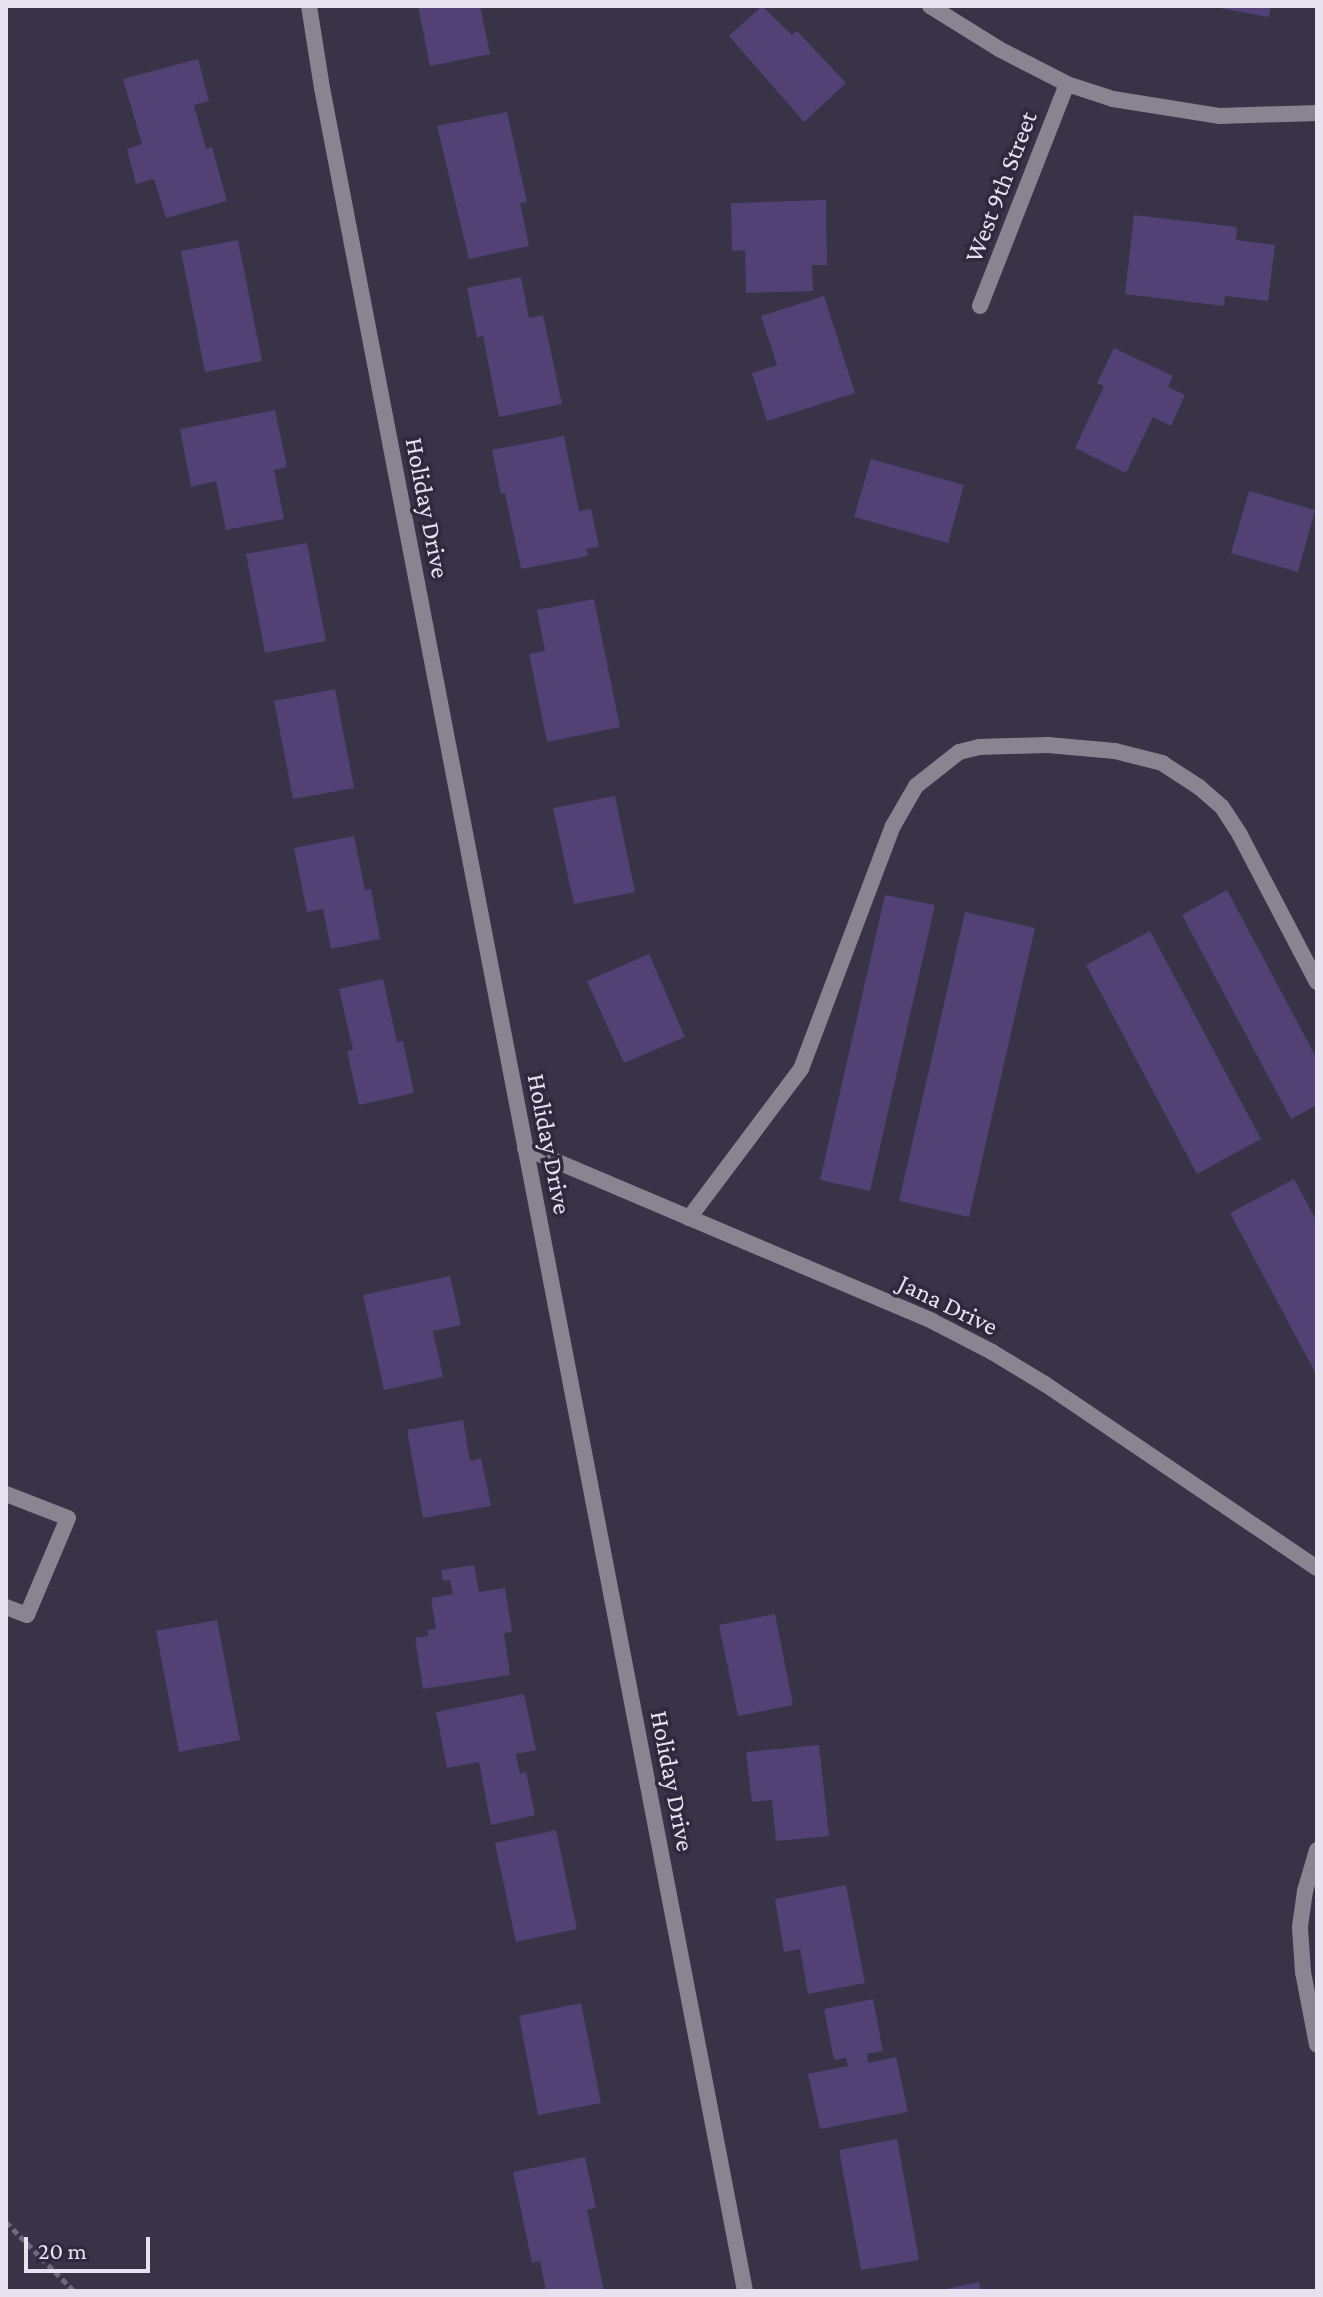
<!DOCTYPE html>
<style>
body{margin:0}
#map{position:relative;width:1323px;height:2297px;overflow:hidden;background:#393348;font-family:"Crimson Pro",serif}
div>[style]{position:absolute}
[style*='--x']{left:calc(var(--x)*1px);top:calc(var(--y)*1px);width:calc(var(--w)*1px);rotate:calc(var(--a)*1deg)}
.building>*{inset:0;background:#524174}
.path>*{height:5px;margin-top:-2.5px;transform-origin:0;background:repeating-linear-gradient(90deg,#6e697c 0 6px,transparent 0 10px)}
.service>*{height:16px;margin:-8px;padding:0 8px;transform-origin:8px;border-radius:8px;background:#888590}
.minor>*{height:16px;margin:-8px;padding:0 8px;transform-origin:8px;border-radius:8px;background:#888590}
.tertiary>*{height:16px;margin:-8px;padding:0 8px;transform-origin:8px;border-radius:8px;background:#888590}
span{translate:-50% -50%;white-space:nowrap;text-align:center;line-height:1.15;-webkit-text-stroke:7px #2f293d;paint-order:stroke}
.street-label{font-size:26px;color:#e6e2f0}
.frame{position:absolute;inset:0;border:8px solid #e6e2f0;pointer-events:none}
.scale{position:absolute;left:24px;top:2237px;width:126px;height:36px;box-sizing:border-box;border:4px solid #e6e2f0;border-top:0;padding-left:10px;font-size:24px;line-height:28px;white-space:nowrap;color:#e6e2f0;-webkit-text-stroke:6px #2f293d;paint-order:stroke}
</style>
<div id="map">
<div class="building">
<div style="clip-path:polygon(418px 6px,480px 6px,490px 54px,430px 66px)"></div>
<div style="clip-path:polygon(762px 6px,792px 35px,797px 31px,846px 83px,804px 122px,729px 36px)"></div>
<div style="clip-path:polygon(1208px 6px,1271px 6px,1269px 17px)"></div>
<div style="clip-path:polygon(198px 59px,209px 101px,194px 105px,206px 149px,212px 147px,227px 201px,166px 218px,154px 179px,136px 184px,127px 149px,142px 144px,123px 79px)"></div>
<div style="clip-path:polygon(507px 112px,527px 202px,520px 203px,529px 246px,469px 259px,437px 126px)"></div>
<div style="clip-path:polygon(826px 200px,827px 265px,812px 265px,813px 291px,746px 293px,745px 250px,732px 251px,731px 203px)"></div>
<div style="clip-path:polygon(1134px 215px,1237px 227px,1236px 240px,1275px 245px,1268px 301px,1225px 296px,1224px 306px,1125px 294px)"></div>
<div style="clip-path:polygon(238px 240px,262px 361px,205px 372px,181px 251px)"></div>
<div style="clip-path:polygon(521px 277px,529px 318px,543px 315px,562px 404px,499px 417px,483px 336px,477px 338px,467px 288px)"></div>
<div style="clip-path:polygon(824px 296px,855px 393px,767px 421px,752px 373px,777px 365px,761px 316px)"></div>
<div style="clip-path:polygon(1114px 348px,1173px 376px,1168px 387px,1185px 395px,1171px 426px,1153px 417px,1126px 473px,1075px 448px,1104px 386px,1097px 383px)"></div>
<div style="clip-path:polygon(275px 410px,287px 467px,274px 470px,284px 519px,226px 530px,216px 481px,191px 487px,180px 429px)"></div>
<div style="clip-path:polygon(564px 436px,579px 511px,591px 509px,599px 547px,586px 549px,588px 556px,521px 569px,505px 493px,501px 494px,492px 450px)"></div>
<div style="clip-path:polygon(871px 459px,964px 485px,948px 543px,854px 517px)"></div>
<div style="clip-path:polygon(1249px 491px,1315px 510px,1298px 572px,1231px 553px)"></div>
<div style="clip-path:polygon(307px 543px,326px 641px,265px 653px,246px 554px)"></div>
<div style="clip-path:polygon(594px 599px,620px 727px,547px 742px,529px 654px,545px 651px,537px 610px)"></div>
<div style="clip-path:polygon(335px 689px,354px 788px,293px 799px,274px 701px)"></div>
<div style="clip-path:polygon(615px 796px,635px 892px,574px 904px,553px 808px)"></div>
<div style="clip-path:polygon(354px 836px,365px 890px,371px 889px,380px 939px,331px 949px,323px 909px,307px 912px,294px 848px)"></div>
<div style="clip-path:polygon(1227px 890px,1317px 1059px,1317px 1105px,1291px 1119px,1182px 915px)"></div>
<div style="clip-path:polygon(885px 895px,935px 905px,870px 1191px,820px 1180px)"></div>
<div style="clip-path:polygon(965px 912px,1035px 928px,969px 1217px,899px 1201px)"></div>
<div style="clip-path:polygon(1150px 931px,1261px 1139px,1197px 1174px,1086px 965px)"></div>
<div style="clip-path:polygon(649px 954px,685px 1037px,624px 1063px,587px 981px)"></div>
<div style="clip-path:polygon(383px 979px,397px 1042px,403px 1041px,414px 1093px,359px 1105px,347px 1051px,353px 1050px,339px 989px)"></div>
<div style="clip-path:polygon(1294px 1179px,1317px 1222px,1317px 1376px,1230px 1213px)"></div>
<div style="clip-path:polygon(450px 1276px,461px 1325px,433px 1331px,443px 1377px,384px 1390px,363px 1295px)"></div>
<div style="clip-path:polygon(463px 1420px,470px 1461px,481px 1458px,491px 1506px,423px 1518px,407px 1430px)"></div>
<div style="clip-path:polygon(474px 1565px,479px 1592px,505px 1588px,512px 1632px,504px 1633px,510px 1675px,423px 1689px,415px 1638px,428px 1636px,427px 1630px,436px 1629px,431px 1598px,453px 1594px,450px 1580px,443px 1581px,441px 1570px)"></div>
<div style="clip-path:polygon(775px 1614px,793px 1705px,738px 1716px,719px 1625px)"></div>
<div style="clip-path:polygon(217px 1620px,240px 1740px,179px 1752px,156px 1631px)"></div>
<div style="clip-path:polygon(524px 1694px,536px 1750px,516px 1754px,520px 1774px,526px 1772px,535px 1815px,491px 1825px,479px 1762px,447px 1768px,436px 1712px)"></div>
<div style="clip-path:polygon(819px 1745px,829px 1836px,776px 1841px,772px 1800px,752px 1802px,746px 1752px)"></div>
<div style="clip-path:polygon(556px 1830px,577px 1929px,516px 1942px,495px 1843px)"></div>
<div style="clip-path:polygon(846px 1885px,865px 1983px,808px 1994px,800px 1949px,784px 1952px,775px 1899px)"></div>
<div style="clip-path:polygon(873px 1999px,883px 2051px,867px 2054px,868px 2063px,896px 2057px,908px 2112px,820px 2129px,808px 2074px,848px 2066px,846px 2058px,834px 2060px,824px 2009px)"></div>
<div style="clip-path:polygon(581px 2003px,601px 2103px,538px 2115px,519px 2016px)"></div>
<div style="clip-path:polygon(897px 2139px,919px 2260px,861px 2270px,839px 2150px)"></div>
<div style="clip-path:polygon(585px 2157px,596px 2208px,587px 2210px,604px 2291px,546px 2291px,540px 2261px,532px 2263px,513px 2172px)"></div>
<div style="clip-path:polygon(979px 2282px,981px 2291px,941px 2291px,941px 2290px)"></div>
</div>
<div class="path">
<div style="--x:6;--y:2222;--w:97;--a:45.4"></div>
</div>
<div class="service">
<div style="--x:689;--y:1218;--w:186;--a:-53.1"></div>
<div style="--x:801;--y:1069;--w:260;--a:-69.3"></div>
<div style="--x:893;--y:826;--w:46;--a:-60.1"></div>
<div style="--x:916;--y:786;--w:55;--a:-38.3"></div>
<div style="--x:959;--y:752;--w:21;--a:-14"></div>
<div style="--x:979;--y:747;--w:69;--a:-1.7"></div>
<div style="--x:1048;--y:745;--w:67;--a:5.1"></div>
<div style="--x:1115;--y:751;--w:49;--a:14.3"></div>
<div style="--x:1162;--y:763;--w:44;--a:33"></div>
<div style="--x:1199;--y:787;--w:30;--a:41"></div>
<div style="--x:1222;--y:807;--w:33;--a:57"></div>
<div style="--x:1240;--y:835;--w:166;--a:62.4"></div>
<div style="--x:6;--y:1494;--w:66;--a:21.2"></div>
<div style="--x:68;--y:1518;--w:105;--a:112.9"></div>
<div style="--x:27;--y:1615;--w:22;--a:-159"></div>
</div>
<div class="minor">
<div style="--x:309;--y:6;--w:83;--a:81"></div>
<div style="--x:322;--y:88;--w:2243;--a:79.13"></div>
<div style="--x:980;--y:306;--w:238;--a:-68.6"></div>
<div style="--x:525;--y:1148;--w:442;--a:23"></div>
<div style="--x:932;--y:1321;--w:68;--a:27.3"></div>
<div style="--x:992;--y:1352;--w:62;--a:31.1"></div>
<div style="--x:1045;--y:1384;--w:328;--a:34.1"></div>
<div style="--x:1317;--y:1850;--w:43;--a:106.3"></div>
<div style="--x:1305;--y:1891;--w:37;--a:98"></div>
<div style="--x:1300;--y:1928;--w:44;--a:86.1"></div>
<div style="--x:1303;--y:1972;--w:74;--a:79.1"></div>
</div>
<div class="tertiary">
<div style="--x:930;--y:6;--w:81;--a:31.9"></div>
<div style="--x:999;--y:49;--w:76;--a:27.2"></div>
<div style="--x:1067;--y:84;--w:48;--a:18.1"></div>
<div style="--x:1113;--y:99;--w:107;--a:9.1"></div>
<div style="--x:1219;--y:116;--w:98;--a:-1.8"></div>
</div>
<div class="street-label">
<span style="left:1001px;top:187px;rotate:-69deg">West 9th Street</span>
<span style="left:427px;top:508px;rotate:79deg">Holiday Drive</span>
<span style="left:549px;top:1144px;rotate:79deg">Holiday Drive</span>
<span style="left:948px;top:1305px;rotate:26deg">Jana Drive</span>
<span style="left:672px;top:1781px;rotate:79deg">Holiday Drive</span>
</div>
<div class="frame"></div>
<div class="scale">20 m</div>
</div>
